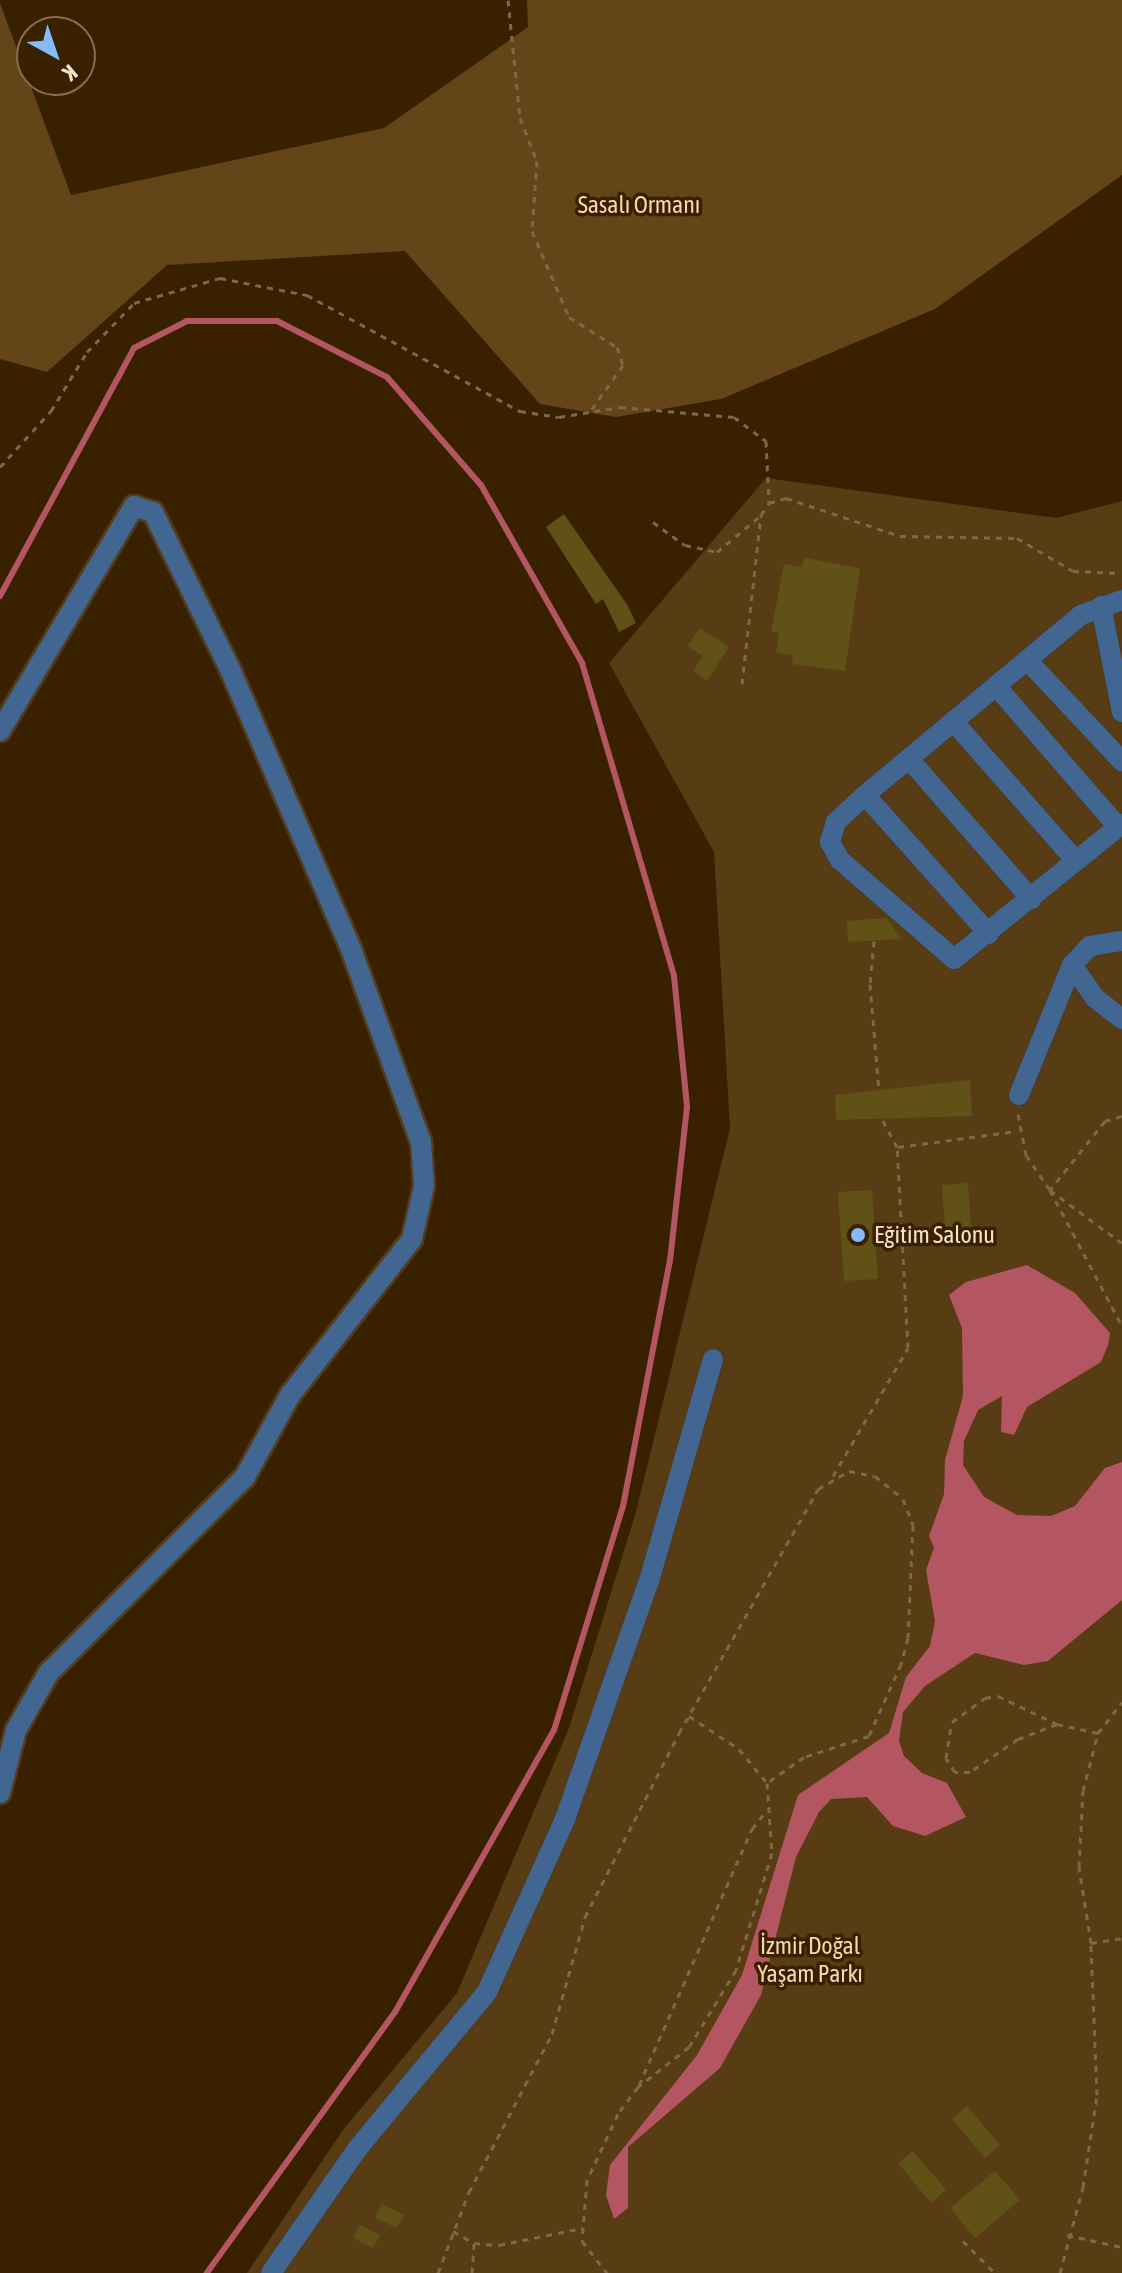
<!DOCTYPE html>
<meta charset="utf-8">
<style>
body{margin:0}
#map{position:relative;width:1122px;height:2273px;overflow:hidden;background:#392100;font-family:"Asap Condensed",sans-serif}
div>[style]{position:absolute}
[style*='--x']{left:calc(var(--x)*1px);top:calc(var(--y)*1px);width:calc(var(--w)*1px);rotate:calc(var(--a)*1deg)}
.green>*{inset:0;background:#583c13}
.forest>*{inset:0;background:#644517}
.water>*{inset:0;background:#b45562}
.stream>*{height:6px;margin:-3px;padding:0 3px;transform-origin:3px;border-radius:3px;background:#b45562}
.building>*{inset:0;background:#605117}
.path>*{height:3px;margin-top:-1.5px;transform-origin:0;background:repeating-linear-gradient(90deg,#7e684a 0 6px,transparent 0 12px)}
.roads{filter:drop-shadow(2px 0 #533c1c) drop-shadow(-2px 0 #533c1c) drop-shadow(0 2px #533c1c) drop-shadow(0 -2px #533c1c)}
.minor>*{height:20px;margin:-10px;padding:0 10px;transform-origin:10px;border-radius:10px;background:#416692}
.dots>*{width:22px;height:22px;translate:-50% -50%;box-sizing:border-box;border:4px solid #392100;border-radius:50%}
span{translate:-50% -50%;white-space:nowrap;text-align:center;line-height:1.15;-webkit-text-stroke:7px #392100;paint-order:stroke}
.park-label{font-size:24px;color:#f6d7b0}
.poi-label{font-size:24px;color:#f5e2c9}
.left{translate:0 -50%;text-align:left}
.north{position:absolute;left:16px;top:16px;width:80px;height:80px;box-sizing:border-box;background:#392100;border:2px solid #846e50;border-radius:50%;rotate:140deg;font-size:22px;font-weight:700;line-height:32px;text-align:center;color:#f5e2c9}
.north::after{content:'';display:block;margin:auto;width:28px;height:36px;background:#85bbfb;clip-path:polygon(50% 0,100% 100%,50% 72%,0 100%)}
</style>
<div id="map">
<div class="green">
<div style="clip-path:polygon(766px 478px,1056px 518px,1122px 501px,1122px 2273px,247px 2273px,343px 2130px,457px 1993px,569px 1728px,636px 1512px,730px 1128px,714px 852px,609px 663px)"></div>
</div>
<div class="forest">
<div style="clip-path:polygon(527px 0,1122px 0,1122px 175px,935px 309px,721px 399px,616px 417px,540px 404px,405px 251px,167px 265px,47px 372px,0 359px,0 3px,71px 195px,384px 128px,528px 27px)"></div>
</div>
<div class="water">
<div style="clip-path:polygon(1027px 1265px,1075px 1293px,1110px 1333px,1108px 1345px,1101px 1362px,1027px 1407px,1014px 1435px,1001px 1432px,1002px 1396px,978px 1410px,964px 1441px,963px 1465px,984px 1497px,1017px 1515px,1051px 1516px,1075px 1506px,1105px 1468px,1122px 1462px,1122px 1600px,1048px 1661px,1024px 1665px,975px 1653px,925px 1686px,903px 1712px,899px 1741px,904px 1756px,922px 1773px,947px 1783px,966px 1817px,925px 1836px,893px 1826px,867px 1797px,831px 1799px,819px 1812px,796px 1857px,761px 1995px,720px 2068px,628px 2147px,628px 2208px,614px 2219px,606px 2195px,610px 2165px,697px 2055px,742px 1975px,798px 1795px,889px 1733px,906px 1677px,930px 1646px,935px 1621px,926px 1570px,934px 1548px,929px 1536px,944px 1494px,945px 1460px,963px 1396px,962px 1328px,949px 1295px,966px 1282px)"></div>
</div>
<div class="stream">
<div style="--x:0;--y:596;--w:282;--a:-61.6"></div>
<div style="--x:134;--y:348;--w:59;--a:-27"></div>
<div style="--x:187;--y:321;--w:90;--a:0"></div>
<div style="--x:277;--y:321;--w:123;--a:27"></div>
<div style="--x:387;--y:377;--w:143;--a:49"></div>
<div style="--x:481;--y:485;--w:205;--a:60.4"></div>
<div style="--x:582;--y:663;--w:326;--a:73.6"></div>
<div style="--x:674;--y:976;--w:132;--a:84.3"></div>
<div style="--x:687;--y:1107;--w:154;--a:96.3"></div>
<div style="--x:670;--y:1260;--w:250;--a:100.8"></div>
<div style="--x:623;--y:1506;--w:234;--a:107.1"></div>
<div style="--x:554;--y:1730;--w:324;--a:119.4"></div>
<div style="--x:395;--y:2012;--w:322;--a:125.8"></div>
</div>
<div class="building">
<div style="clip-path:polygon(564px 514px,628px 606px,636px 623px,619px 632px,603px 599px,596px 604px,546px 527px)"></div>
<div style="clip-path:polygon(804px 558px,860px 568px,845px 671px,792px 664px,793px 655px,776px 653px,779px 633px,771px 632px,784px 564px,802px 567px)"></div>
<div style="clip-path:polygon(700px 628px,729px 647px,707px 681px,693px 671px,703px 656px,687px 646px)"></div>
<div style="clip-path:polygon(887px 918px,901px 939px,848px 942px,847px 921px)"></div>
<div style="clip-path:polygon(970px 1080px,972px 1116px,836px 1120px,835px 1095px)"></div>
<div style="clip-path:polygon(968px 1183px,971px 1228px,945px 1230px,942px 1185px)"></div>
<div style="clip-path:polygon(872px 1190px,878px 1279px,844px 1281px,838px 1192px)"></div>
<div style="clip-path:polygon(967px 2106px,1000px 2145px,985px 2158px,952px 2119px)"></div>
<div style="clip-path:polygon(913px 2151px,946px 2190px,931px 2203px,898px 2163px)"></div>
<div style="clip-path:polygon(995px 2171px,1020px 2200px,975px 2238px,950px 2208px)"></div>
<div style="clip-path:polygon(382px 2204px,404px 2215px,397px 2228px,375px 2218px)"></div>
<div style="clip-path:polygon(360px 2225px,380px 2235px,373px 2248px,353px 2238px)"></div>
</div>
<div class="path">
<div style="--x:508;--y:0;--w:119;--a:84.2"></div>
<div style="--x:520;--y:118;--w:46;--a:68.4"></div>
<div style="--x:537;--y:161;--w:70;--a:94.1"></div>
<div style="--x:532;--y:231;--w:94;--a:66.7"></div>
<div style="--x:569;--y:317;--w:57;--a:32"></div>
<div style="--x:617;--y:347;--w:19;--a:72"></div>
<div style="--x:623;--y:365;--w:59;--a:125.3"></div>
<div style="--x:0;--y:467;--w:76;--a:-47.7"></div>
<div style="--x:51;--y:411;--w:69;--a:-58.6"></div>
<div style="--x:87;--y:352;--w:68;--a:-46.2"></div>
<div style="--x:134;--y:303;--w:90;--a:-16.2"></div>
<div style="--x:220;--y:278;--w:89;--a:11.1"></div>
<div style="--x:307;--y:295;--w:243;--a:28.6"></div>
<div style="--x:520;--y:411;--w:39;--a:9"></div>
<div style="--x:559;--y:417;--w:62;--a:-9.3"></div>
<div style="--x:620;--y:407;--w:114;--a:5"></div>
<div style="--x:734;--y:417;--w:40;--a:37"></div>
<div style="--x:766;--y:441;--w:62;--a:87.2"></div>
<div style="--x:769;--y:503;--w:18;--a:-16"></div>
<div style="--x:786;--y:498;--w:120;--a:18.4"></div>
<div style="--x:900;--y:536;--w:117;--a:1"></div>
<div style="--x:1017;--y:538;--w:65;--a:30.5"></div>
<div style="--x:1073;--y:571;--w:48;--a:2.4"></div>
<div style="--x:653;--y:522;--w:39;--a:36"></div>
<div style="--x:685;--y:545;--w:33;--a:12"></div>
<div style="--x:717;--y:552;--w:57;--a:-40.1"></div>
<div style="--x:742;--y:684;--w:170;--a:-83.6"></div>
<div style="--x:761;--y:515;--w:14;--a:-56"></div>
<div style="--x:874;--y:941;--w:43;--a:95.3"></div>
<div style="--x:870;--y:984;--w:108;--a:85.2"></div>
<div style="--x:1018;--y:1114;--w:42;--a:79"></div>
<div style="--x:1026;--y:1155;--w:42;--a:55.6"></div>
<div style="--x:1050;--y:1190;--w:89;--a:36.4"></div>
<div style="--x:1122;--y:1116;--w:18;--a:164"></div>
<div style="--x:1105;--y:1121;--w:88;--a:128.6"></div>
<div style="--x:1050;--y:1190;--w:154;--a:62.1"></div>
<div style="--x:898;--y:1147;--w:120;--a:-7.7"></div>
<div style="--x:833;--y:1476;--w:148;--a:-59.6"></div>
<div style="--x:908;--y:1348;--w:201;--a:-93.1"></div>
<div style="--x:897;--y:1147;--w:34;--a:-118"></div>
<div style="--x:689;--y:1716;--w:60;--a:33.4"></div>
<div style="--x:739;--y:1749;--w:44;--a:50.5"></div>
<div style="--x:1057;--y:1724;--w:42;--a:159"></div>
<div style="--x:1018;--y:1739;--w:58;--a:145.5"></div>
<div style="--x:970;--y:1772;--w:15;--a:180"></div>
<div style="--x:955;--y:1772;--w:17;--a:-123"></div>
<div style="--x:946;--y:1758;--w:36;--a:-81"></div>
<div style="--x:952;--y:1722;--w:41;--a:-36"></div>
<div style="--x:985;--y:1698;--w:13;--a:-9"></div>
<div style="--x:998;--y:1696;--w:65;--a:25.4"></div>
<div style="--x:1057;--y:1724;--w:42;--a:12.4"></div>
<div style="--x:1091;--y:1943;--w:31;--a:-9"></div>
<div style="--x:639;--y:2085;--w:280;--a:-66.2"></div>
<div style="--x:752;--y:1829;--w:24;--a:-52"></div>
<div style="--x:453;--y:2231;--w:24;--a:30"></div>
<div style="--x:474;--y:2243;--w:25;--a:5"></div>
<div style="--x:499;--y:2245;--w:85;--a:-11.6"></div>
<div style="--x:1067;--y:2235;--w:56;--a:12.3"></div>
<div style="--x:963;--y:2241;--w:45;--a:45"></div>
<div style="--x:438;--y:2273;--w:87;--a:-69.1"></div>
<div style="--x:469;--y:2192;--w:178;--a:-62.3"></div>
<div style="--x:552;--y:2034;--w:122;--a:-74.2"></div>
<div style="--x:585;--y:1917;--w:207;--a:-62.9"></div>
<div style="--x:679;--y:1733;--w:281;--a:-60.3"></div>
<div style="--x:818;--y:1489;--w:36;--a:-30"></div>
<div style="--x:849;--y:1471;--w:26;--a:11"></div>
<div style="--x:875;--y:1476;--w:36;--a:39"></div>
<div style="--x:903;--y:1499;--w:28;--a:69"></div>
<div style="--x:913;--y:1525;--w:113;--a:92.5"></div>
<div style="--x:908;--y:1638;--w:27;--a:105"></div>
<div style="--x:901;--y:1664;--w:79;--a:114"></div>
<div style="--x:869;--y:1736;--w:68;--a:162.1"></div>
<div style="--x:804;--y:1757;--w:45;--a:144.9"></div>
<div style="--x:767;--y:1783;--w:70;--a:85.9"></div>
<div style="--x:772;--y:1853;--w:122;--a:107.1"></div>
<div style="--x:736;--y:1970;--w:90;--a:121.4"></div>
<div style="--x:689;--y:2047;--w:65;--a:141.9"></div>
<div style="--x:638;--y:2087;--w:34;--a:127"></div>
<div style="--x:618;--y:2114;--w:73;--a:115.2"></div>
<div style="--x:587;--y:2180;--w:61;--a:94.7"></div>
<div style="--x:582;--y:2241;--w:41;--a:52"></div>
<div style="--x:472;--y:2273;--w:30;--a:-86"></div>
<div style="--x:1060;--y:2273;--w:89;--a:-75"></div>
<div style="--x:1083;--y:2187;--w:93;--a:-81.3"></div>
<div style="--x:1097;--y:2095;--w:152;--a:-92.3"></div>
<div style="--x:1091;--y:1943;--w:77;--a:-99"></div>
<div style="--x:1079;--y:1867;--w:76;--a:-87"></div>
<div style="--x:1083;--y:1791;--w:60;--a:-75.5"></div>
<div style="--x:1098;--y:1733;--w:39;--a:-52"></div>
</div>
<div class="roads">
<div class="minor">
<div style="--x:1122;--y:600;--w:44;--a:159.9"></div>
<div style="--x:1081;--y:615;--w:281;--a:140.2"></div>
<div style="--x:865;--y:795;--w:40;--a:137"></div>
<div style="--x:836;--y:822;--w:21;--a:107"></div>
<div style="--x:830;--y:842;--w:21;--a:61"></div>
<div style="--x:840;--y:860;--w:151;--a:41"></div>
<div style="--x:954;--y:959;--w:216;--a:-38.8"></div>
<div style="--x:1101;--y:606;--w:108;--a:78.8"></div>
<div style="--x:1027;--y:660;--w:139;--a:46.8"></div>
<div style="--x:996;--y:686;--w:186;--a:49.1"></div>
<div style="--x:953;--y:721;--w:186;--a:48.7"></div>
<div style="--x:0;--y:731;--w:262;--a:-59.2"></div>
<div style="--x:134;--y:506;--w:20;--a:18"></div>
<div style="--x:153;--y:512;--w:173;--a:63.9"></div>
<div style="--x:229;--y:667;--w:307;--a:66.6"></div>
<div style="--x:351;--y:949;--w:205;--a:70.1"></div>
<div style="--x:421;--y:1142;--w:44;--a:86.1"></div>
<div style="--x:424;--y:1186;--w:54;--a:102.8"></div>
<div style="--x:412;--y:1239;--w:198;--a:128"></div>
<div style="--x:290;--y:1395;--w:94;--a:118.8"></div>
<div style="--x:245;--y:1477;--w:276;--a:135.1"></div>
<div style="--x:49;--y:1672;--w:67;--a:119.6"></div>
<div style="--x:16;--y:1730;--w:65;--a:104.3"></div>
<div style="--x:909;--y:759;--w:186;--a:48.9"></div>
<div style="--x:865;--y:795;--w:186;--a:48.3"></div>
<div style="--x:1072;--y:965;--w:40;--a:55.1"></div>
<div style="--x:1095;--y:998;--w:34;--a:38"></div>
<div style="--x:1019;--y:1095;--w:140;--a:-67.8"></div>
<div style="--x:1072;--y:965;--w:26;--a:-47"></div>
<div style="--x:1090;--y:946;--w:32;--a:-9"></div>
<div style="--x:271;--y:2273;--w:152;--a:-55.2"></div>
<div style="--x:358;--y:2148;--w:202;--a:-50.4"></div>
<div style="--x:487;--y:1992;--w:190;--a:-65.7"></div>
<div style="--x:565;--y:1819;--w:252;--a:-70.6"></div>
<div style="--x:649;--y:1581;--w:231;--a:-73.9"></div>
</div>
</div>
<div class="dots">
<div style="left:858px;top:1235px;background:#85bbfb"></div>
</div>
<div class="park-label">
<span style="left:639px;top:205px">Sasalı Ormanı</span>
<span style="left:810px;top:1960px">İzmir Doğal<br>Yaşam Parkı</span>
</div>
<div class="poi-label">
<span class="left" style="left:874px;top:1235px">Eğitim Salonu</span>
</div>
<div class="north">K</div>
</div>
